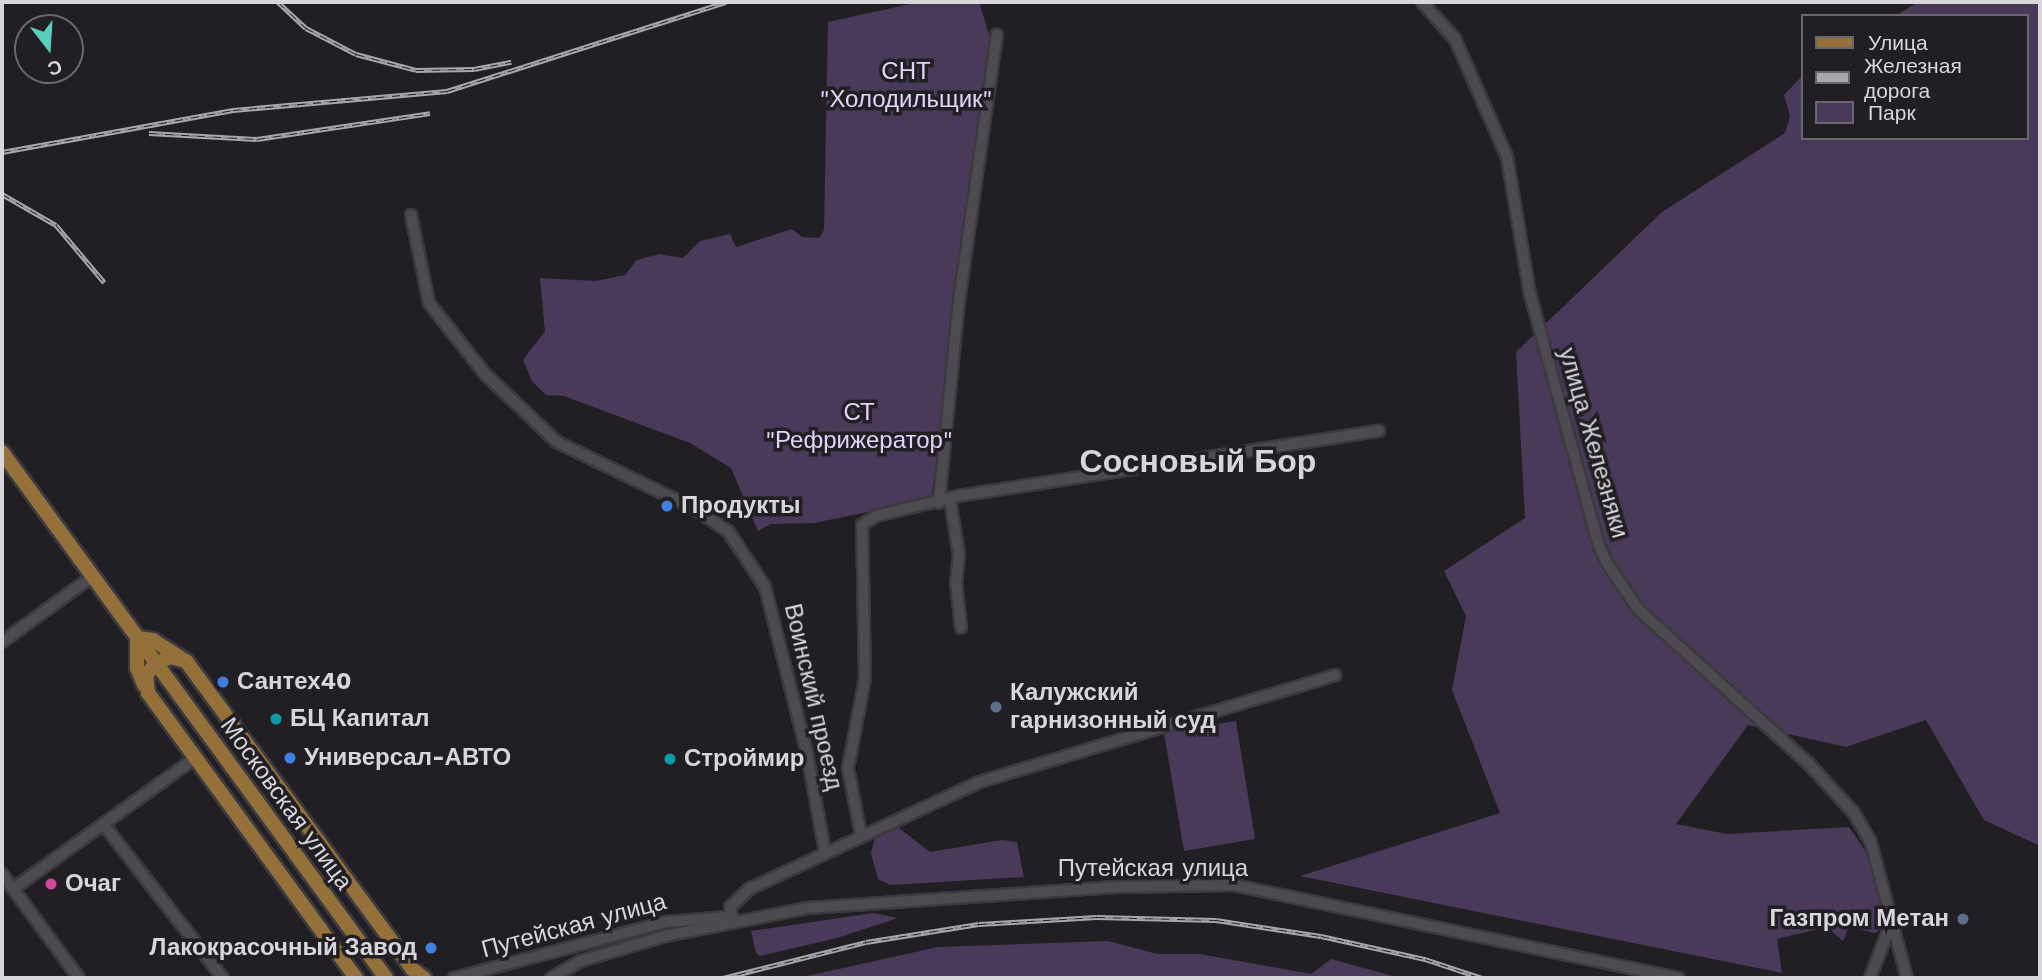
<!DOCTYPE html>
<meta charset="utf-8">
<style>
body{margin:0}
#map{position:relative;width:2042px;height:980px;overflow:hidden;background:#211f24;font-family:"Work Sans",sans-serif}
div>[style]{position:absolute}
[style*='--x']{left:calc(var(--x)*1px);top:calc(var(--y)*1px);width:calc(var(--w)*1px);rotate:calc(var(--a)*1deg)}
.green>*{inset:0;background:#483a58}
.roads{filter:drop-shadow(2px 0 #3c3a3f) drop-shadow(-2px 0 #3c3a3f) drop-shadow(0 2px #3c3a3f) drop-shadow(0 -2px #3c3a3f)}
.minor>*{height:10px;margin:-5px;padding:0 5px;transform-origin:5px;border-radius:5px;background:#4d4a51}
.major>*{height:14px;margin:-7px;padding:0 7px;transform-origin:7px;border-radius:7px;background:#94703a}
.rail>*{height:5px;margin-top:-2.5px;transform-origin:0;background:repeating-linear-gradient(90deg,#211f24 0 8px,#a9a7ab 0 16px);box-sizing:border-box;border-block:2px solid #a9a7ab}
.dots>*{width:19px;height:19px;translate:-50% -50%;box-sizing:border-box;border:4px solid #211f24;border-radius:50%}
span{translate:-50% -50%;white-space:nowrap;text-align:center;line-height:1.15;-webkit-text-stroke:7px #211f24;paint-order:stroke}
.park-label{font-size:24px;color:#e3d3f8}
.street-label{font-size:24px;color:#d8d6da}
.poi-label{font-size:24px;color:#d8d6da;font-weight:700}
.left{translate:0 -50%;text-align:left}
.right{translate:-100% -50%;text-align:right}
.district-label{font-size:32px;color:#d8d6da;font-weight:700}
.frame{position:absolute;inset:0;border:4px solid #d8d6da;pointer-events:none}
.legend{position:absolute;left:1801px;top:14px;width:228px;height:126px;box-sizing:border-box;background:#211f24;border:2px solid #6a686d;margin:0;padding:9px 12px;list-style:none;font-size:21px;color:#d8d6da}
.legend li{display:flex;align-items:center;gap:14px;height:35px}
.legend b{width:35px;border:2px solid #6a686d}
.north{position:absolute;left:14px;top:14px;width:70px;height:70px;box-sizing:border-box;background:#211f24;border:2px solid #6a686d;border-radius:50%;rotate:163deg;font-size:19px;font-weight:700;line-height:28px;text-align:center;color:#d8d6da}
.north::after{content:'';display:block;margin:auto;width:24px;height:32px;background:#5acebd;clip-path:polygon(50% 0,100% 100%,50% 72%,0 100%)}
</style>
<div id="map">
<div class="green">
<div style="clip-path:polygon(919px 2px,979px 2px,993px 47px,931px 499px,814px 523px,771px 524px,758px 531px,731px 468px,690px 443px,564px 396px,546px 395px,532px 381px,523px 360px,545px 331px,540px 278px,596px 281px,625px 275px,637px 260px,659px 254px,683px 258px,700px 241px,730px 234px,736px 247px,792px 229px,802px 237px,819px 238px,824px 230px,828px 22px)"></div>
<div style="clip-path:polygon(1918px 2px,2040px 2px,2040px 846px,1984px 820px,1926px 720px,1846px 747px,1748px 725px,1676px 824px,1727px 834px,1849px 827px,1867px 853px,1882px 900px,1882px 928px,1875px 933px,1849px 927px,1843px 941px,1827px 927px,1777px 939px,1782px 973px,1300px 876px,1500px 813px,1452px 690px,1466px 616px,1444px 571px,1525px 518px,1516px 352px,1662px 212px,1785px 133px,1790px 116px,1784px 95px,1802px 76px,1802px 138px,2026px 138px,2026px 16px,1895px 16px)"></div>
<div style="clip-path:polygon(1236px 721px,1255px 839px,1184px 851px,1164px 733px)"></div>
<div style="clip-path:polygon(899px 828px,930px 852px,1002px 840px,1017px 842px,1024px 877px,890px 885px,878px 879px,871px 853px,875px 838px)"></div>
<div style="clip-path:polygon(873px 913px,898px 918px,837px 938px,760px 956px,756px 953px,751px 931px)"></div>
<div style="clip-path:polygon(1108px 941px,1157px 954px,1200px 954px,1311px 974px,1331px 959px,1400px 978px,798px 978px,938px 947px)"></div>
</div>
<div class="roads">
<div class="minor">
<div style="--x:1422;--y:2;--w:50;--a:48.3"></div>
<div style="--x:1455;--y:39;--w:129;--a:66.2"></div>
<div style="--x:1507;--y:157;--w:139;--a:80.5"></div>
<div style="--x:1530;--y:294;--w:258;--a:74.7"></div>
<div style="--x:1598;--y:543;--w:22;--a:66"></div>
<div style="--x:1607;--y:563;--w:55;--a:56"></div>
<div style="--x:1638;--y:609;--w:229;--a:42.2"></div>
<div style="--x:1808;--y:763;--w:68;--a:47.4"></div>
<div style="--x:1854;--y:813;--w:34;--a:60"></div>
<div style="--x:1871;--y:843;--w:140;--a:75.1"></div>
<div style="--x:411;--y:215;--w:90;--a:78.4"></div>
<div style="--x:429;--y:303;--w:90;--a:51.7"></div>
<div style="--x:485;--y:374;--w:99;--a:43.4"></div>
<div style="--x:557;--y:442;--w:153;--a:25.9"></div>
<div style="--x:695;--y:509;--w:40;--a:34"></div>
<div style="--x:728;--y:531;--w:67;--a:56.5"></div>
<div style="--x:765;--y:587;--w:171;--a:75.8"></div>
<div style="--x:807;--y:753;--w:101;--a:79.7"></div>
<div style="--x:950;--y:499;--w:57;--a:80.9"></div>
<div style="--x:959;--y:555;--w:27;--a:96"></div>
<div style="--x:956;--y:582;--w:46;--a:83.8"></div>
<div style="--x:939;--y:503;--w:196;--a:-84.4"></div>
<div style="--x:958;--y:308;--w:276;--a:-81.9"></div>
<div style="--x:2;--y:642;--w:112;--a:-36"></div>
<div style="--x:104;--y:825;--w:194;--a:52.1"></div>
<div style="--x:861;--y:835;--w:68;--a:-101"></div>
<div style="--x:848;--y:768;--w:92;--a:-79.3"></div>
<div style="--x:865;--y:678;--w:153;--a:-91.1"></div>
<div style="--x:862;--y:525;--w:17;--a:-33"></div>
<div style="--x:876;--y:516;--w:84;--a:-13.7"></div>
<div style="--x:958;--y:496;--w:426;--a:-8.8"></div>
<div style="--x:2;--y:874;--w:129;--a:53.5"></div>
<div style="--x:13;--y:889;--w:224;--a:-35.7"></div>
<div style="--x:732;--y:917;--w:10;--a:-101"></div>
<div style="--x:730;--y:907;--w:26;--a:-43"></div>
<div style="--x:749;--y:889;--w:254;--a:-24.9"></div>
<div style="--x:979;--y:782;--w:372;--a:-16.7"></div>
<div style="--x:454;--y:978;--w:219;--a:-14.8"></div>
<div style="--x:666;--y:922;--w:61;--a:-4.7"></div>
<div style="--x:551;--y:978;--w:34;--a:-30"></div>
<div style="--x:581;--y:961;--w:88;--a:-16.6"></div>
<div style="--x:665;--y:936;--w:146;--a:-11.1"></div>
<div style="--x:808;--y:908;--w:312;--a:-3.9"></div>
<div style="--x:1119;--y:887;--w:114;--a:-1"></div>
<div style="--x:1233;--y:885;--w:455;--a:11.8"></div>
<div style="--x:1870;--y:978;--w:61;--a:-68.9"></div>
</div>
<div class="major">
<div style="--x:2;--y:452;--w:651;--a:53.87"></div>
<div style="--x:144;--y:685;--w:18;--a:-112"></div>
<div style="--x:137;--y:668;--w:30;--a:-90"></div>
<div style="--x:137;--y:638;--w:16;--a:7"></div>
<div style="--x:153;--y:640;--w:37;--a:33"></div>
<div style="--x:356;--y:978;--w:353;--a:-126.1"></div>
<div style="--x:148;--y:693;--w:18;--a:-96"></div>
<div style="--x:146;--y:675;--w:16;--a:-50"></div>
<div style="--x:156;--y:663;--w:16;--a:-22"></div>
<div style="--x:171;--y:657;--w:16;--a:15"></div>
<div style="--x:186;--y:661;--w:382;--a:53.7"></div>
<div style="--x:412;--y:969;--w:15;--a:37"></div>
</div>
</div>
<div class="rail">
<div style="--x:278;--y:2;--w:38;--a:43"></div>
<div style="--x:306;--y:28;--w:56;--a:27.5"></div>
<div style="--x:356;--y:54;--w:62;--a:14.9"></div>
<div style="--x:416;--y:70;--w:58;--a:-1"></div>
<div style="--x:474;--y:69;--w:38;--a:-11"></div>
<div style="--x:149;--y:133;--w:108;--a:3.2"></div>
<div style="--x:257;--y:139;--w:175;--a:-8.5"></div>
<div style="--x:2;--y:152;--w:235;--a:-10.3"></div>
<div style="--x:233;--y:110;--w:215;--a:-5.1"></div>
<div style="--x:447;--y:91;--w:293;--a:-17.7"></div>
<div style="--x:2;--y:194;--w:62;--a:29.9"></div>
<div style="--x:56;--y:225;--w:75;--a:49.9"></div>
<div style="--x:723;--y:978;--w:147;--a:-14.1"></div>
<div style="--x:866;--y:942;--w:114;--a:-9.1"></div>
<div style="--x:979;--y:924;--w:118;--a:-3.4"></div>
<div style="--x:1097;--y:917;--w:119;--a:1.4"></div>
<div style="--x:1216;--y:920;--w:106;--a:8.7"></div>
<div style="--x:1321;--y:936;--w:107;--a:12.5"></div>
<div style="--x:1425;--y:959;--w:60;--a:18.4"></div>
</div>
<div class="dots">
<div style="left:667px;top:506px;background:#3f7fe0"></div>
<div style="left:223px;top:682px;background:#3f7fe0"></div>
<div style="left:996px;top:707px;background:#5c6f8a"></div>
<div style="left:276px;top:719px;background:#0f9aa8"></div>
<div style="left:290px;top:758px;background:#3f7fe0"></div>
<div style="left:670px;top:759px;background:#0f9aa8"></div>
<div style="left:51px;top:884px;background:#d1479c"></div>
<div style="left:1963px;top:919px;background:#5c6f8a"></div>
<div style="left:431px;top:948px;background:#3f7fe0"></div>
</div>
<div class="park-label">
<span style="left:906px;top:86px">СНТ<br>"Холодильщик"</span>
<span style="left:859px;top:427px">СТ<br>"Рефрижератор"</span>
</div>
<div class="street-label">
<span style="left:1593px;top:443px;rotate:74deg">улица Железняки</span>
<span style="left:813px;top:697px;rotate:77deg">Воинский проезд</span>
<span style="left:286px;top:804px;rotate:54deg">Московская улица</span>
<span style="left:1153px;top:869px">Путейская улица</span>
<span style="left:574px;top:926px;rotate:-15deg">Путейская улица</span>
</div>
<div class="poi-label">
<span class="left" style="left:681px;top:506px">Продукты</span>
<span class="left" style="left:237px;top:682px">Сантех40</span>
<span class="left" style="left:1010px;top:707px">Калужский<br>гарнизонный суд</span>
<span class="left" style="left:290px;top:719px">БЦ Капитал</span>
<span class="left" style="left:304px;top:758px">Универсал-АВТО</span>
<span class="left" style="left:684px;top:759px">Строймир</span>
<span class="left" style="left:65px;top:884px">Очаг</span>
<span class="right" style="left:1949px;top:919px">Газпром Метан</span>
<span class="right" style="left:417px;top:948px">Лакокрасочный Завод</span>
</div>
<div class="district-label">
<span style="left:1198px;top:461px">Сосновый Бор</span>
</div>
<div class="frame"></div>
<ul class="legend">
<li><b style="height:9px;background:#94703a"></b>Улица</li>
<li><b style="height:9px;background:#a9a7ab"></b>Железная дорога</li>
<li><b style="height:19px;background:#483a58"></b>Парк</li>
</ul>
<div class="north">С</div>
</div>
